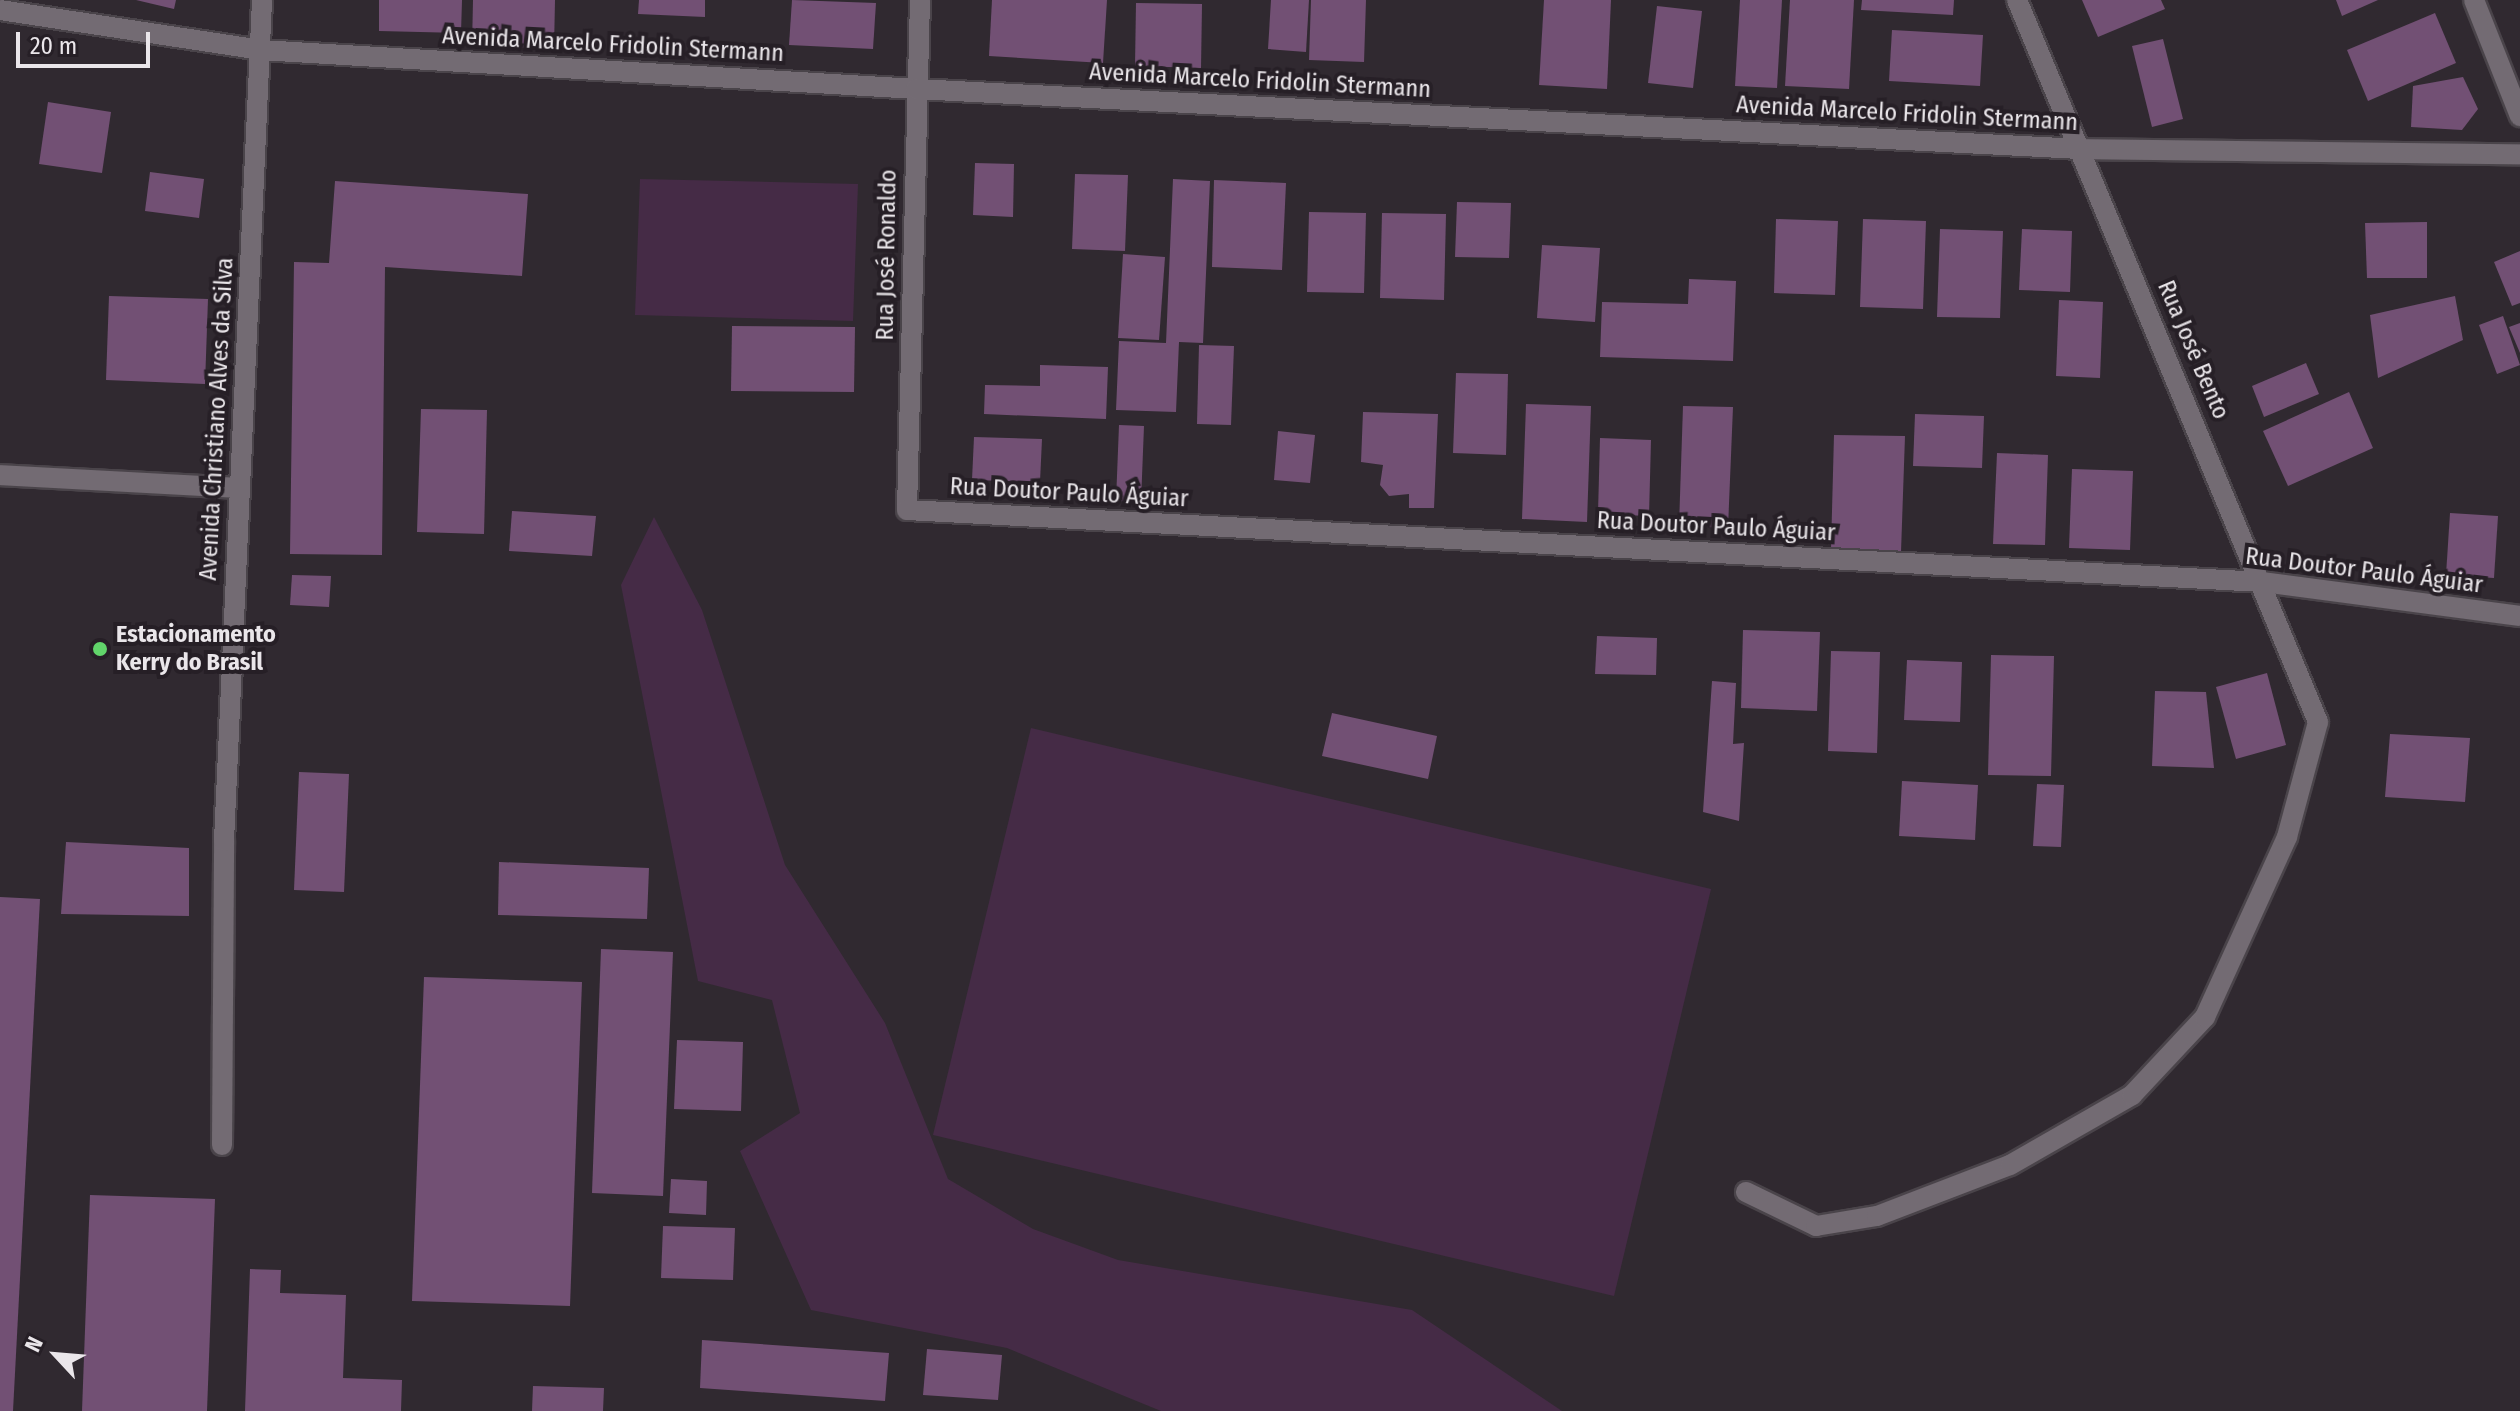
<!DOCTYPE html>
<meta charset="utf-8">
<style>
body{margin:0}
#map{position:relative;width:2520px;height:1411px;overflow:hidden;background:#302930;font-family:"Fira Sans Condensed",sans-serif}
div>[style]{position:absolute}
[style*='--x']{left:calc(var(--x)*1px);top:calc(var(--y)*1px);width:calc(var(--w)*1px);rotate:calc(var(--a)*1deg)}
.green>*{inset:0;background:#452b46}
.building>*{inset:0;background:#725074}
.roads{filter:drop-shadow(2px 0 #4a444a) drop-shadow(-2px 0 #4a444a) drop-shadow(0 2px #4a444a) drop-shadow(0 -2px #4a444a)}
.minor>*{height:20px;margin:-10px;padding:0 10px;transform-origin:10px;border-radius:10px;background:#736b73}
.dots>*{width:22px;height:22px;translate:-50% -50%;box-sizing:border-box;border:4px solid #261f26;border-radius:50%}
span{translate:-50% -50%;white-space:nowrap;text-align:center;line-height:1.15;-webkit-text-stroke:8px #261f26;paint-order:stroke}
.street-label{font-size:24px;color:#eae6ea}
.poi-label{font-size:24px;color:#eae6ea;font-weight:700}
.left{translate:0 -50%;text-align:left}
.north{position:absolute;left:16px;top:1315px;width:80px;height:80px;-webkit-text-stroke:6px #261f26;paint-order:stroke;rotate:296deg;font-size:22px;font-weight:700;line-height:32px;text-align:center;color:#eae6ea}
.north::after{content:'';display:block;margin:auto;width:28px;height:36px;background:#eae6ea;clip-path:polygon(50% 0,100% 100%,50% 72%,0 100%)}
.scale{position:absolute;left:16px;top:32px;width:134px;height:36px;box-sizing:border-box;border:4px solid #eae6ea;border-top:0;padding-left:10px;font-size:24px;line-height:28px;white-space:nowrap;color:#eae6ea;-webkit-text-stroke:6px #261f26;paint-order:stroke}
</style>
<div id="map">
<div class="green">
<div style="clip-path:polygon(640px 179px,858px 184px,853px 321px,635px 315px)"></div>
<div style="clip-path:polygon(654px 517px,702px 610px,785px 865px,885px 1023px,948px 1179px,1033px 1229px,1118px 1260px,1412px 1310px,1562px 1411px,1161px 1411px,1007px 1348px,811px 1310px,740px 1151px,800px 1113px,772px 1000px,698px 981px,621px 585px)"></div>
<div style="clip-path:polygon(1031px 728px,1711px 889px,1614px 1296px,933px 1135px)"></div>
</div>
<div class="building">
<div style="clip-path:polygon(136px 0,176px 0,174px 9px)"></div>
<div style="clip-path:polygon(379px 0,462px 0,461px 33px,379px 31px)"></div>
<div style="clip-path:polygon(473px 0,555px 0,554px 48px,472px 47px)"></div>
<div style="clip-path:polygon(639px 0,705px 0,705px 17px,638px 14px)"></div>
<div style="clip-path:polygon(792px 0,876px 3px,873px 49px,789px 45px)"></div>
<div style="clip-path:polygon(992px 0,1107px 0,1103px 63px,989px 56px)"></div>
<div style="clip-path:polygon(1271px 0,1309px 0,1306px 52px,1268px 49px)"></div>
<div style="clip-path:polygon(1311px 0,1366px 0,1364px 62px,1309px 60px)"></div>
<div style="clip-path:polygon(1544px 0,1611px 0,1607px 89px,1539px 85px)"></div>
<div style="clip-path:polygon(1740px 0,1782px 0,1777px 88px,1735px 86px)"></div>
<div style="clip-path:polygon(1790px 0,1854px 0,1849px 89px,1785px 86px)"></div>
<div style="clip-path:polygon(1862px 0,1954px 0,1953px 15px,1861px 10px)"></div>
<div style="clip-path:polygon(2082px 0,2161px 0,2165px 9px,2098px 37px)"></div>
<div style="clip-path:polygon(2336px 0,2378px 0,2342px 16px)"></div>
<div style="clip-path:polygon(1136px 3px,1202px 4px,1201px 68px,1135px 66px)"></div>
<div style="clip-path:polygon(1657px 6px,1702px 11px,1693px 88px,1648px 83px)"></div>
<div style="clip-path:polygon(2435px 13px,2456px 63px,2368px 101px,2347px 50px)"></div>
<div style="clip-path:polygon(1892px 30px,1983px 35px,1980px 86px,1889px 81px)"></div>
<div style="clip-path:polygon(2163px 39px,2183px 119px,2152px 127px,2132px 46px)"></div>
<div style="clip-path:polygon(2463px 77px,2478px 109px,2462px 130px,2411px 127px,2413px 86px)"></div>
<div style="clip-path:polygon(48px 102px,111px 112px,102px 173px,39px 164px)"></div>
<div style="clip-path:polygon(975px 163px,1014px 164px,1013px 217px,973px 215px)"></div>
<div style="clip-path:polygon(150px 172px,204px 179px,199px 218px,145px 211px)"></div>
<div style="clip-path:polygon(1075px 174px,1128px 175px,1125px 251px,1072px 249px)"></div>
<div style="clip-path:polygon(1173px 179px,1210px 181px,1203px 343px,1179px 342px,1176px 412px,1116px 410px,1119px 341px,1166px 343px)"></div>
<div style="clip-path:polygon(1214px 180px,1286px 183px,1282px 270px,1212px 267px)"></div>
<div style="clip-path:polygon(335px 181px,528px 194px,522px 276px,385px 267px,382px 555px,290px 554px,294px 262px,329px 263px)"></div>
<div style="clip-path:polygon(1457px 202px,1511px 203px,1509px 258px,1455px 257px)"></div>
<div style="clip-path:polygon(1309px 212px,1366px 213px,1364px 293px,1307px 292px)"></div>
<div style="clip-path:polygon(1382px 213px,1446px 214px,1444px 300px,1380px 298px)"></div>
<div style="clip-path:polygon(1776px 219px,1838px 221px,1835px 295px,1774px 293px)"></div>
<div style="clip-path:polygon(1863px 219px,1926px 221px,1923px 309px,1860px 307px)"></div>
<div style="clip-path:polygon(2427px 222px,2427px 278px,2367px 278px,2365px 223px)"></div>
<div style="clip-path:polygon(1940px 229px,2003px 231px,2000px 318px,1937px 317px)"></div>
<div style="clip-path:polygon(2022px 229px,2072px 231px,2070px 292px,2019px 290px)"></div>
<div style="clip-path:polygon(1542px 245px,1600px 248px,1595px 322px,1537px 318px)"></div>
<div style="clip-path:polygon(2520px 251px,2520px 303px,2512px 306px,2494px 262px)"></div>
<div style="clip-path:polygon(1123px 254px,1165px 257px,1159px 340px,1118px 338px)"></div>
<div style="clip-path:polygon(1689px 279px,1736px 281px,1733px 361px,1600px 357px,1602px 302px,1688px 304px)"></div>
<div style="clip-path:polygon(109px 296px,208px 299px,205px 384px,106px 380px)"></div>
<div style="clip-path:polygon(2455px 296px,2463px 340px,2378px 378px,2370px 315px)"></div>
<div style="clip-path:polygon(2059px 300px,2103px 302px,2100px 378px,2056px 376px)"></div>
<div style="clip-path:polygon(2503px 316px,2520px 365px,2497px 374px,2479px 325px)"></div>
<div style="clip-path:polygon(2520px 323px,2520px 353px,2509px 327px)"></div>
<div style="clip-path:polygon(732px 326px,855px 327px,854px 392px,731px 391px)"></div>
<div style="clip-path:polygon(1199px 345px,1234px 346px,1231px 425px,1197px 424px)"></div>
<div style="clip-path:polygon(2306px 363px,2319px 394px,2264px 417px,2252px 386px)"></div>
<div style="clip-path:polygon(1040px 365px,1108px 367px,1106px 419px,984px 414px,985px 385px,1040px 386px)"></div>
<div style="clip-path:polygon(1456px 373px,1508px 374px,1506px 455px,1453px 453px)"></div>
<div style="clip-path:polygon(2349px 392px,2373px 448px,2288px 486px,2263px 431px)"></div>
<div style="clip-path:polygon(1526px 404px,1591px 406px,1587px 522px,1522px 519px)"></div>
<div style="clip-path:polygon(1683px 406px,1733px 407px,1728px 528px,1679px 526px)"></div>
<div style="clip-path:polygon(421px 409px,487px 410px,484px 534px,417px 532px)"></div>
<div style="clip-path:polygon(1363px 412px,1438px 414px,1434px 508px,1409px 508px,1409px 494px,1389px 496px,1380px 485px,1383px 465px,1361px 462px)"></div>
<div style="clip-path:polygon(1915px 414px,1984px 416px,1982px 468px,1913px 466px)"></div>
<div style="clip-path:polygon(1119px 425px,1144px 426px,1141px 502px,1116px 501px)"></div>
<div style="clip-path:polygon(1278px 431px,1315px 435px,1310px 483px,1274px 480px)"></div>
<div style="clip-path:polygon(1834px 435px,1905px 436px,1901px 552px,1831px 549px)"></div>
<div style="clip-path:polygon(974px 437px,1042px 439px,1040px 482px,972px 480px)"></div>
<div style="clip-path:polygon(1600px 438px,1651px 440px,1649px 516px,1598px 514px)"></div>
<div style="clip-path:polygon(1997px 453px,2048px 455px,2045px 545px,1993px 544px)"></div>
<div style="clip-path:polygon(2072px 469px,2133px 471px,2130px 550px,2069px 548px)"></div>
<div style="clip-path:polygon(512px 511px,596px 516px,592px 556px,509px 551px)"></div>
<div style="clip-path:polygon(2450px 513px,2498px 516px,2494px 578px,2446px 575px)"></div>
<div style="clip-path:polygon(292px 575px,331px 576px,329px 607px,290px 605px)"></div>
<div style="clip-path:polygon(1743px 630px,1820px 632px,1817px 711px,1741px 708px)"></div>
<div style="clip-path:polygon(1597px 636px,1657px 638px,1656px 675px,1595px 674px)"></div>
<div style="clip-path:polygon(1831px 651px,1880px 652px,1877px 753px,1828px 751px)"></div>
<div style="clip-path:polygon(1991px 655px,2054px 656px,2051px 776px,1988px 775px)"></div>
<div style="clip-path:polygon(1907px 660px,1962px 662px,1960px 722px,1904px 720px)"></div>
<div style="clip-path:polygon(2267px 673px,2286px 745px,2236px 759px,2216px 687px)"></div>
<div style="clip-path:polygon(1712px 681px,1736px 683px,1733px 744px,1744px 743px,1739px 821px,1703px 812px)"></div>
<div style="clip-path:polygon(2155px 691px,2206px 692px,2214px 768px,2152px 766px)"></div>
<div style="clip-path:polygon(1332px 713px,1437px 736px,1428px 779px,1322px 756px)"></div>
<div style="clip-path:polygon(2390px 734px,2470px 738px,2465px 802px,2385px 797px)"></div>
<div style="clip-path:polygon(299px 772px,349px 774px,344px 892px,294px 890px)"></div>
<div style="clip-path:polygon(1902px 781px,1978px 785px,1975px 840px,1899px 836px)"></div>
<div style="clip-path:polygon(2037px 784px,2064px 785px,2061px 847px,2033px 846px)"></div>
<div style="clip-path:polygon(66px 842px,189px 848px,189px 916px,61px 914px)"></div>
<div style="clip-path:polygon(499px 862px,649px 868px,647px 919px,498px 915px)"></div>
<div style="clip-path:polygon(0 897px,40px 899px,13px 1411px,0 1411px)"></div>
<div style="clip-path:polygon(601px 949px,673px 952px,663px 1196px,592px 1193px)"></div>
<div style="clip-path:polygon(424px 977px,582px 982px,570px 1306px,412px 1301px)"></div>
<div style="clip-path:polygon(677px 1040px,743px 1042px,741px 1111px,674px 1109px)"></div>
<div style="clip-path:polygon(671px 1179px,707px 1181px,706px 1215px,669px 1213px)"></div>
<div style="clip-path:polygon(90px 1195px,215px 1199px,207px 1411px,82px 1411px)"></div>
<div style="clip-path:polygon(663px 1226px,735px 1228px,733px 1280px,661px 1278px)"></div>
<div style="clip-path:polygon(250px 1269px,281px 1270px,280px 1293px,346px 1295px,343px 1378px,402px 1380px,401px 1411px,245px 1411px)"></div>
<div style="clip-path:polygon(702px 1340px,889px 1353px,885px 1401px,700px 1388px)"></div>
<div style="clip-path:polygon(927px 1349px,1002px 1355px,998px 1400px,923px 1395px)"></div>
<div style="clip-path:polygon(533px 1386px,604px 1388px,603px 1411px,532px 1411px)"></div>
</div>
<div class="roads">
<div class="minor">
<div style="--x:920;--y:0;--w:510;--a:91.46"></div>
<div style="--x:907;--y:510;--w:1357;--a:3.04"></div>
<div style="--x:2262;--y:582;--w:260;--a:7.5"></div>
<div style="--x:2474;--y:0;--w:125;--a:68.4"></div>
<div style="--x:0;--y:10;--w:263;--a:8.7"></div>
<div style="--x:260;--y:50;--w:657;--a:3.4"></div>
<div style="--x:916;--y:89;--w:1166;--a:2.95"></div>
<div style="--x:2080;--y:149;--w:440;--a:0.7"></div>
<div style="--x:0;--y:475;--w:239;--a:3.1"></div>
<div style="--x:222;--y:1145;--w:304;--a:-89.6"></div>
<div style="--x:224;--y:841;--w:842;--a:-87.41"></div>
<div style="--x:1746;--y:1192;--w:78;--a:25.9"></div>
<div style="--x:1816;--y:1226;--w:62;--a:-9.3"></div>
<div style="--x:1877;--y:1216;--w:142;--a:-21"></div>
<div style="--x:2010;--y:1165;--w:141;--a:-29.8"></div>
<div style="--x:2132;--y:1095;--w:107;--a:-46.9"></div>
<div style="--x:2205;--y:1017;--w:198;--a:-65.5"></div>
<div style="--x:2287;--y:837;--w:119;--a:-74.9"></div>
<div style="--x:2318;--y:722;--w:782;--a:-112.63"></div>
</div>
</div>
<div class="dots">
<div style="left:100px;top:649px;background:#61d46a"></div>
</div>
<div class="street-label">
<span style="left:613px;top:45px;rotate:3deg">Avenida Marcelo Fridolin Stermann</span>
<span style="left:1260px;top:81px;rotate:3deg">Avenida Marcelo Fridolin Stermann</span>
<span style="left:1907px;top:114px;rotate:3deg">Avenida Marcelo Fridolin Stermann</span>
<span style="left:887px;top:255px;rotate:-89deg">Rua José Ronaldo</span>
<span style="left:2193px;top:350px;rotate:67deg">Rua José Bento</span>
<span style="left:217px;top:419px;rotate:-87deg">Avenida Christiano Alves da Silva</span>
<span style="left:1069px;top:493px;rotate:3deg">Rua Doutor Paulo Águiar</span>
<span style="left:1716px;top:527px;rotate:3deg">Rua Doutor Paulo Águiar</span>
<span style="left:2364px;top:571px;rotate:7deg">Rua Doutor Paulo Águiar</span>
</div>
<div class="poi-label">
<span class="left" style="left:116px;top:649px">Estacionamento<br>Kerry do Brasil</span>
</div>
<div class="north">N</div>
<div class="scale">20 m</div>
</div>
